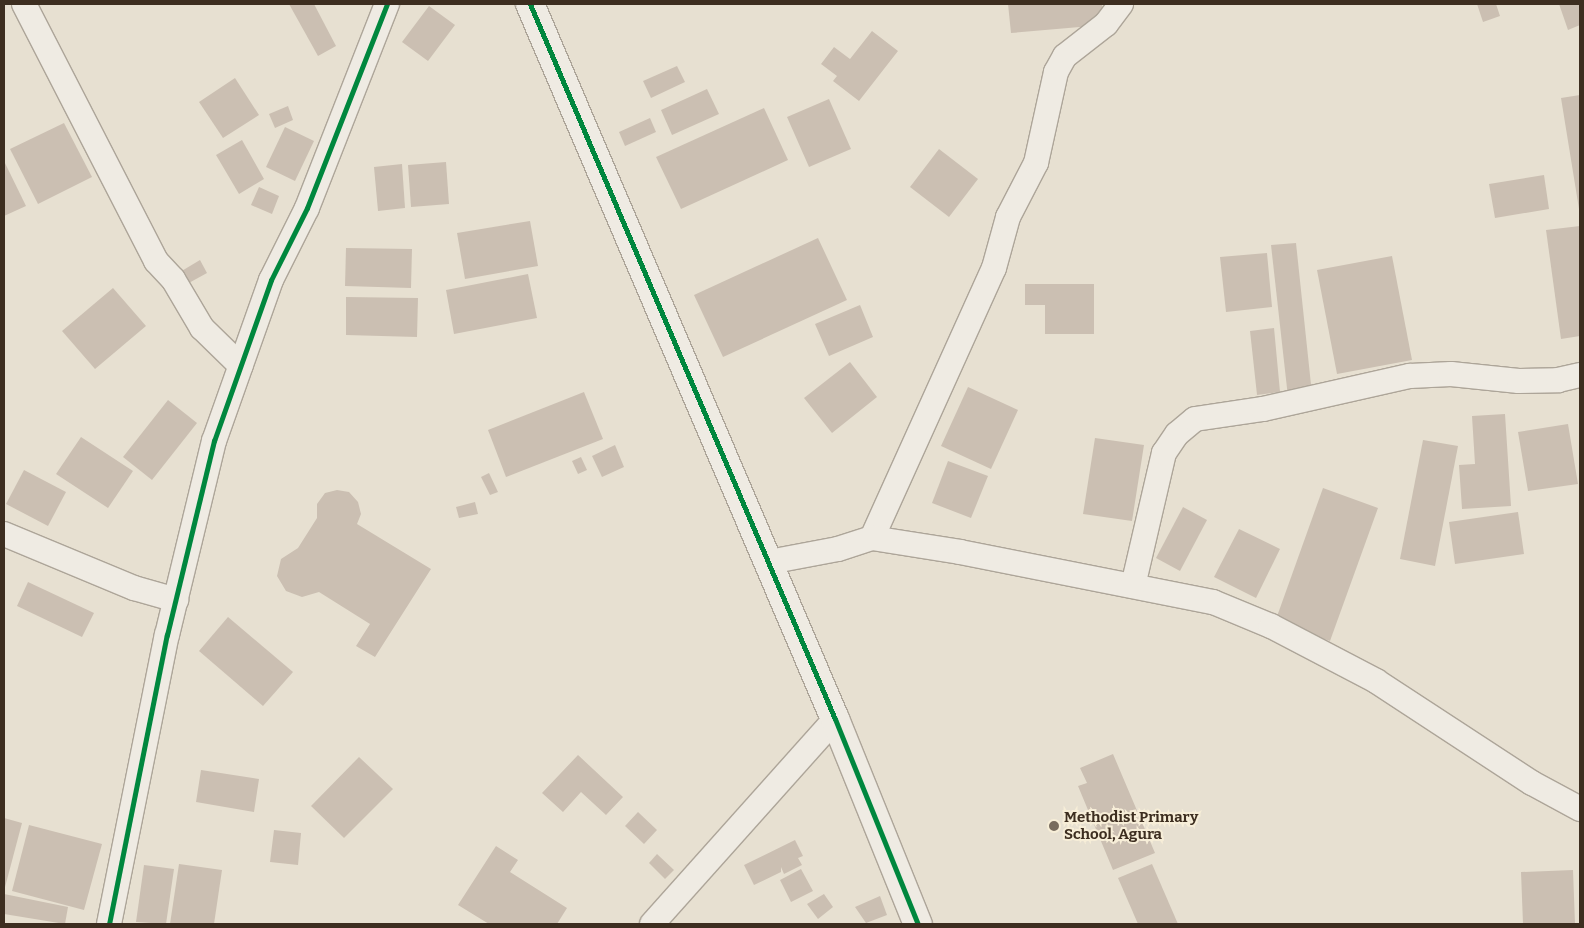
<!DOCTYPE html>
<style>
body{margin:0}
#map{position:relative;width:1584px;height:928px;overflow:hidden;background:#e7e0d1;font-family:Bitter,serif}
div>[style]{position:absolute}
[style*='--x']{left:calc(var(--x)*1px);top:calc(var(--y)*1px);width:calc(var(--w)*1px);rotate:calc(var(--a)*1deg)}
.building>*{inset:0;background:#cbbfb2}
.roads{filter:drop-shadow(1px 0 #ada599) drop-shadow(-1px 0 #ada599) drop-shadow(0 1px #ada599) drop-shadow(0 -1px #ada599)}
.minor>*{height:24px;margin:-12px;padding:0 12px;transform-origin:12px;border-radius:12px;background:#efebe3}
.tertiary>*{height:28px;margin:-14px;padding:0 14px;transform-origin:14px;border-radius:14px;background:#efebe3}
.cycleway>*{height:5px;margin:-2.5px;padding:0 2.5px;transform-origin:2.5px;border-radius:2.5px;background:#00873e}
.dots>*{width:14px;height:14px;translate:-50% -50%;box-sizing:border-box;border:2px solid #f7eed8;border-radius:50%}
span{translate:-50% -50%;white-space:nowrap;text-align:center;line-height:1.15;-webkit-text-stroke:4px #f7eed8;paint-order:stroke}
.poi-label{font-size:15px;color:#3d2e20;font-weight:700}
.left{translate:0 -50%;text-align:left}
.frame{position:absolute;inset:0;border:5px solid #3d2e20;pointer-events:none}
</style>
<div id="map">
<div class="building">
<div style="clip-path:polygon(289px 4px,314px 4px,336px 46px,318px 56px)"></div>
<div style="clip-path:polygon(1008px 4px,1102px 4px,1103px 25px,1011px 33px)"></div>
<div style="clip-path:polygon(1477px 4px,1496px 4px,1500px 16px,1483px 22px)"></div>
<div style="clip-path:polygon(1559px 4px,1580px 4px,1580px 25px,1568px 30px)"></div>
<div style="clip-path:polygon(429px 6px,455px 25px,428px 61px,402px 42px)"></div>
<div style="clip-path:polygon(872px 31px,898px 51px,859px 101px,833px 81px,837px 76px,821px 64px,834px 47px,850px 59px)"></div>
<div style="clip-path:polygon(677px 66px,685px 82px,651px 98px,643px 81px)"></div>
<div style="clip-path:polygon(235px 78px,259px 115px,223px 138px,199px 102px)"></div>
<div style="clip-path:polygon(707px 89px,719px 114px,672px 135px,661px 110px)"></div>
<div style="clip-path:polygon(1580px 95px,1580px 209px,1579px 209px,1561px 98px)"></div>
<div style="clip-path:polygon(829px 99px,851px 149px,809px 167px,787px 117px)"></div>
<div style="clip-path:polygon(288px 106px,293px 120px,275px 128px,269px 114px)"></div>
<div style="clip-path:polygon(764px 108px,788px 160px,681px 209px,656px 157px)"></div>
<div style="clip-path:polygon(650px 118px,656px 132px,625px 146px,619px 132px)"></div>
<div style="clip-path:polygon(64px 123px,92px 177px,38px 204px,10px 149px)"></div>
<div style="clip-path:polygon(285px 127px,314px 141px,295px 181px,266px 167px)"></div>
<div style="clip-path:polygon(242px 140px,264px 179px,239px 194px,216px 155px)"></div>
<div style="clip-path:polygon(939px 149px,978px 179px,949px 217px,910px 187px)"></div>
<div style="clip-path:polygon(4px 161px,26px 206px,4px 216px)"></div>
<div style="clip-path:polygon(446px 162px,449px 204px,411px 207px,408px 165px)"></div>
<div style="clip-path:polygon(402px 164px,405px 208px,378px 211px,374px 167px)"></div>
<div style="clip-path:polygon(1544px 175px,1549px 209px,1495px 218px,1489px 184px)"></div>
<div style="clip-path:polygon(259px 187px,279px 196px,272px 214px,251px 205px)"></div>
<div style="clip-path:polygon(530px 221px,538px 266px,465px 279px,457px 233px)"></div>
<div style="clip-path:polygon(1580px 226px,1580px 336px,1561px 339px,1546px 230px)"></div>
<div style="clip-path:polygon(818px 238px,847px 300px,723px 357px,694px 295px)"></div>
<div style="clip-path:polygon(1296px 243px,1312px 394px,1288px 397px,1271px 245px)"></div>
<div style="clip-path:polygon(346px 248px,412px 249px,411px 288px,345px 286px)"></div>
<div style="clip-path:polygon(1267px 253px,1272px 307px,1226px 312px,1220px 257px)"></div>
<div style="clip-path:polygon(1392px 256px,1412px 360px,1337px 374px,1317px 270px)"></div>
<div style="clip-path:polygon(200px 260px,207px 273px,187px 284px,180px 272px)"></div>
<div style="clip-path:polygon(528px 274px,537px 318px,454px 334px,446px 290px)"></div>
<div style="clip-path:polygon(1025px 284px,1094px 284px,1094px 334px,1045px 334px,1045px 305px,1025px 305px)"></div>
<div style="clip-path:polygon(113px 288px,146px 326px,95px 369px,62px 331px)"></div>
<div style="clip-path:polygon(346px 297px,418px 298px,417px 337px,346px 335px)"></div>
<div style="clip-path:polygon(860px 305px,873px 337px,829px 356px,815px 324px)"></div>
<div style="clip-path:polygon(1274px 328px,1280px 392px,1257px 395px,1250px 331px)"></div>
<div style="clip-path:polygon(850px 362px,877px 397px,832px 433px,804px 398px)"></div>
<div style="clip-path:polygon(968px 387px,1018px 410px,991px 469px,941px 446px)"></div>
<div style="clip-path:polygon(584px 392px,603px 439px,506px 477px,488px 430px)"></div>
<div style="clip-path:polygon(168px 400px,197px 423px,152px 480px,123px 457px)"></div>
<div style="clip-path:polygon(1505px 414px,1511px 506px,1462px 509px,1459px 465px,1475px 464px,1472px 416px)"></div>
<div style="clip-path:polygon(1568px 424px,1578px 484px,1528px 491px,1518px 432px)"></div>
<div style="clip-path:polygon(81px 437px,133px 471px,108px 508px,56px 474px)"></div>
<div style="clip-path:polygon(1095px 438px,1144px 445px,1132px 521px,1083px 514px)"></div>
<div style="clip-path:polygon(1423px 440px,1458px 446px,1435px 566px,1400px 559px)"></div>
<div style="clip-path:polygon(615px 445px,624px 467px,602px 477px,592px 456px)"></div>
<div style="clip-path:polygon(581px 457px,587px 470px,578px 474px,572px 461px)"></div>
<div style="clip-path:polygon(948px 461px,988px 476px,971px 518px,932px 503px)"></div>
<div style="clip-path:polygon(24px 470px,66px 492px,48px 526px,6px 504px)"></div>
<div style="clip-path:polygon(489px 473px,498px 492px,490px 495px,481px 477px)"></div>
<div style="clip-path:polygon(1323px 488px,1378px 508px,1330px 641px,1275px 622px)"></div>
<div style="clip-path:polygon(337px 490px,349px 492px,358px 502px,361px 514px,357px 524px,431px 569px,375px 657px,356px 646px,370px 624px,319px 592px,302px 597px,286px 591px,277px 576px,281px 559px,298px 548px,317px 518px,317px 504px,325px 493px)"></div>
<div style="clip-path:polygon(475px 502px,478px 514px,459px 518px,456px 507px)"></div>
<div style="clip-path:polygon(1183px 507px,1207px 520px,1180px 571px,1156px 558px)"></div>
<div style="clip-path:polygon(1518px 512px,1524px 554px,1455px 564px,1449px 522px)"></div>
<div style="clip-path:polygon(1239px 529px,1280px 549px,1256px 598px,1214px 577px)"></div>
<div style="clip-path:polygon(28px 582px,94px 613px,82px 637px,17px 606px)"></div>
<div style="clip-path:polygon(228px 617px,293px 672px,263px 706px,199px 651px)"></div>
<div style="clip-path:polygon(1113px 754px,1155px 853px,1113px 870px,1078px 786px,1087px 783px,1080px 768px)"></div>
<div style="clip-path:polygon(578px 755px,623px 797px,606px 815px,581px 792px,563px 812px,542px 793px)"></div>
<div style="clip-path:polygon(359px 757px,393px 789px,344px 838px,311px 806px)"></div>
<div style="clip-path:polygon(201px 770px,259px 779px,254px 812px,196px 802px)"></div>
<div style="clip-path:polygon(638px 812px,657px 830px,644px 844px,625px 826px)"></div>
<div style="clip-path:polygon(4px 818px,22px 823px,4px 891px)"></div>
<div style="clip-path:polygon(29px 825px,102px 844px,84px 910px,12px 891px)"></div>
<div style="clip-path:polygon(274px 830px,301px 833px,298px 865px,270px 862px)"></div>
<div style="clip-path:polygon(795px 840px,803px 856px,798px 858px,802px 865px,784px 874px,781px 867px,781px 872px,754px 885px,744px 865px)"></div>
<div style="clip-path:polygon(496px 846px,518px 860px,510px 872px,567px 908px,557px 924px,489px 924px,458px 905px)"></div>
<div style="clip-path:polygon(657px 854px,674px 870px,665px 879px,649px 863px)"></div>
<div style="clip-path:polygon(179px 864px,222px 870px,214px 924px,170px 924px)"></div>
<div style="clip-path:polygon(1152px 864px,1178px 924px,1138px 924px,1118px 878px)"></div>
<div style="clip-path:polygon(144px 865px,174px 869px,166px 924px,136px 922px)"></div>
<div style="clip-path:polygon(801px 869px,813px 891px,791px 902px,780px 880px)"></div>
<div style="clip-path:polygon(1573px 870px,1575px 924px,1523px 924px,1521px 872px)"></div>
<div style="clip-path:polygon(4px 894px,68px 907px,65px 924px,4px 914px)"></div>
<div style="clip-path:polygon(824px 894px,833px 907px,818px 919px,807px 904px)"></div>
<div style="clip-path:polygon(880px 896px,887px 915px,866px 923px,855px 907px)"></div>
</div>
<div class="roads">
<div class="minor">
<div style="--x:24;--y:4;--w:289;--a:62.8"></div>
<div style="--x:156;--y:261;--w:25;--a:47"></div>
<div style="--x:173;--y:279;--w:57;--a:59.4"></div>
<div style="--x:202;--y:328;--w:54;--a:44.3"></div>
<div style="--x:4;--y:534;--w:141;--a:22.6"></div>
<div style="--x:134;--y:588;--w:44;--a:15.9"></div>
<div style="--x:872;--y:538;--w:296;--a:-65.7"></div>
<div style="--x:994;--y:268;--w:53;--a:-74.6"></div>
<div style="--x:1008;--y:217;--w:61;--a:-62.6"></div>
<div style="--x:1036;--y:163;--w:93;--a:-77.6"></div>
<div style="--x:1056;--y:72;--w:18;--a:-61"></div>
<div style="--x:1065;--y:56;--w:52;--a:-38"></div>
<div style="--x:1106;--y:24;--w:25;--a:-53"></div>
<div style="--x:769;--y:562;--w:70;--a:-10.7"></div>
<div style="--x:838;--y:549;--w:36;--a:-18"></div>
<div style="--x:872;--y:538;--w:89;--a:9"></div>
<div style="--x:960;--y:552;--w:258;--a:11.2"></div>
<div style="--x:1213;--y:602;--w:63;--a:22.5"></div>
<div style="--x:1271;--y:626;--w:119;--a:27.6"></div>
<div style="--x:1376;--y:681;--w:186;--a:33.2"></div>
<div style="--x:1532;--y:783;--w:55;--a:28.4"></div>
<div style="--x:1133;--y:586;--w:137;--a:-76.9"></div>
<div style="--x:1164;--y:453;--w:23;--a:-56"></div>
<div style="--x:1177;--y:434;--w:23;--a:-40"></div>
<div style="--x:1195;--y:419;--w:69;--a:-8.4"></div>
<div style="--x:1263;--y:409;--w:151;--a:-12.7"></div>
<div style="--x:1410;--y:376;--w:41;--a:-2.8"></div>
<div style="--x:1451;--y:374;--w:68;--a:5.9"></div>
<div style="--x:1519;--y:381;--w:39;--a:-1"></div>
<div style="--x:1558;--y:380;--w:23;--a:-13"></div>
<div style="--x:109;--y:924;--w:295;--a:-78.7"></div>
<div style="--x:167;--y:635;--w:200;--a:-76.4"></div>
<div style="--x:214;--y:441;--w:171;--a:-70.5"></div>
<div style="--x:271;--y:280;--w:80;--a:-63.4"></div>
<div style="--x:307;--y:208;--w:219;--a:-68.6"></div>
<div style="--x:652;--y:924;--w:275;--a:-48.2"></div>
</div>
<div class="tertiary">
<div style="--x:530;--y:4;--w:777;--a:66.9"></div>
<div style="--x:835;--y:719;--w:221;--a:68"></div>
</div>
</div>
<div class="cycleway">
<div style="--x:530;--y:4;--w:777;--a:66.9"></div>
<div style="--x:835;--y:719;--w:221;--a:68"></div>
<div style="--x:109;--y:924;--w:295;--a:-78.7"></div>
<div style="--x:167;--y:635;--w:200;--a:-76.4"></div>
<div style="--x:214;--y:441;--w:171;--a:-70.5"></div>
<div style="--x:271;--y:280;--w:80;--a:-63.4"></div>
<div style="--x:307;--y:208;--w:219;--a:-68.6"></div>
</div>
<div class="dots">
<div style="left:1054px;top:826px;background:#786c5e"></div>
</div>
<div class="poi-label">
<span class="left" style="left:1064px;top:826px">Methodist Primary<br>School, Agura</span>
</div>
<div class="frame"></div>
</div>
